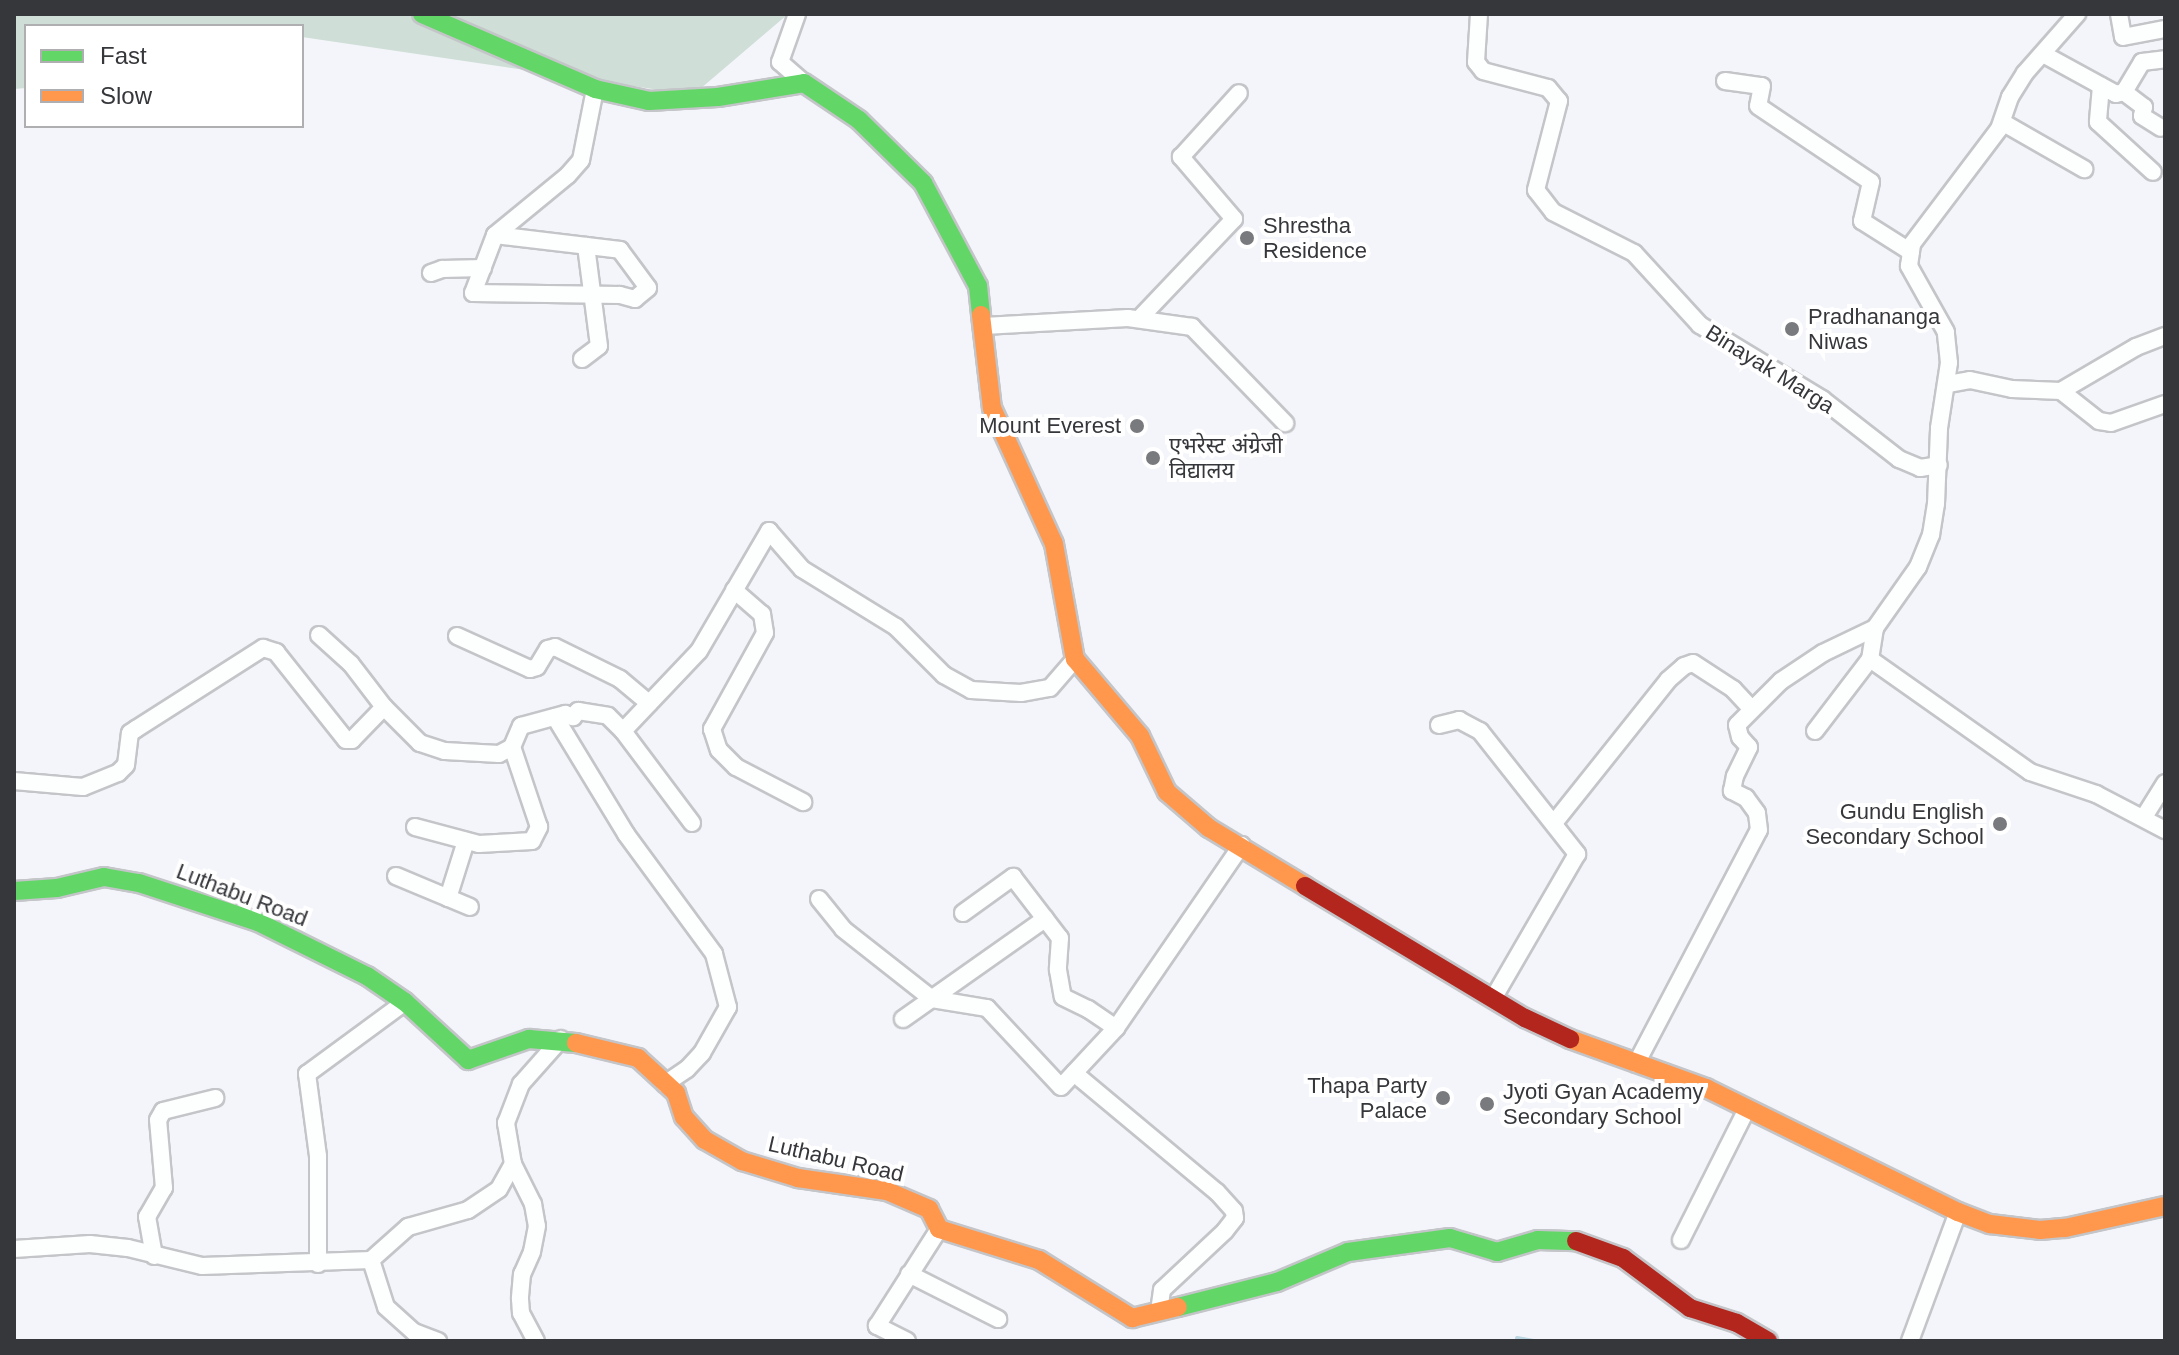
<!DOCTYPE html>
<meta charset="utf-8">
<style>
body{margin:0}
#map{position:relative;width:2179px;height:1355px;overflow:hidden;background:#f4f5fa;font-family:Helvetica,"Noto Sans Devanagari",sans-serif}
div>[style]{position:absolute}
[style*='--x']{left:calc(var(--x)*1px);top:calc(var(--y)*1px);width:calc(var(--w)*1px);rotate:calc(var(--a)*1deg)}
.green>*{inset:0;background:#cfded6}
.stream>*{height:4px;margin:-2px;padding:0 2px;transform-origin:2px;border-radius:2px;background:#bad6e0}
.roads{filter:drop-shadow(2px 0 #c4c5c8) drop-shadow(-2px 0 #c4c5c8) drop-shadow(0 2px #c4c5c8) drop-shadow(0 -2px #c4c5c8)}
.street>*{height:16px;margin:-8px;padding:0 8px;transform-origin:8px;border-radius:8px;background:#fdfefe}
.fast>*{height:18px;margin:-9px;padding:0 9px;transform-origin:9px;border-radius:9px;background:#63d668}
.slow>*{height:18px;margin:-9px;padding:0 9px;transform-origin:9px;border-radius:9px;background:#ff974d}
.jam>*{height:18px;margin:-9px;padding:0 9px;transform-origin:9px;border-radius:9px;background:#b3261e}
.dots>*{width:22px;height:22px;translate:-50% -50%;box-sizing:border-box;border:4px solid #fff;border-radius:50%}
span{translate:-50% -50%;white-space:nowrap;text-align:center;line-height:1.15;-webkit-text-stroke:8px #fff;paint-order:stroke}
.poi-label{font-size:22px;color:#36373b}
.left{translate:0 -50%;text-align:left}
.right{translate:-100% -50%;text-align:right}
.street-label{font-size:22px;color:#36373b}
.frame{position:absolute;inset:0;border:16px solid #36373b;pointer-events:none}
.legend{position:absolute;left:24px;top:24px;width:280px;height:104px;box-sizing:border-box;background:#fff;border:2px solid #afafb1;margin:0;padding:10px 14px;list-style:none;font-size:24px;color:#36373b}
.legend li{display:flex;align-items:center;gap:16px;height:40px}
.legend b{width:40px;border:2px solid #afafb1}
</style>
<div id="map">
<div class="green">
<div style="clip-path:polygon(14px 14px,788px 14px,693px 95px,302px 37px,302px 26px,26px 26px,26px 88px,14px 89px)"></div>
</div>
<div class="stream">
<div style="--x:1517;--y:1338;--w:17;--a:10"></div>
</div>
<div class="roads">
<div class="street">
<div style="--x:797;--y:14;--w:51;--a:109.5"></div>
<div style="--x:780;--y:62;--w:32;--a:41"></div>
<div style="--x:1479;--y:14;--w:48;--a:93.6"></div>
<div style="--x:1476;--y:62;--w:11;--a:52"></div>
<div style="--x:1483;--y:71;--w:67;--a:14.7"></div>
<div style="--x:1548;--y:88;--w:17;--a:50"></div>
<div style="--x:1559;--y:101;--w:92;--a:104.5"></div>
<div style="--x:1536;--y:190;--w:28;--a:52"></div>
<div style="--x:1553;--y:212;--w:91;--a:26.8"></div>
<div style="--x:1634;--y:253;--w:98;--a:47.5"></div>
<div style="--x:1700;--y:325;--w:143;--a:31.2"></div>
<div style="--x:1822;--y:399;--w:98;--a:37.9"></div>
<div style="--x:1899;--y:459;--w:23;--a:23"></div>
<div style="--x:1920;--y:468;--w:19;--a:-9"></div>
<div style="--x:2119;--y:14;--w:23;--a:80"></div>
<div style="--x:2123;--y:37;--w:43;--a:-10.8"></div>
<div style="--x:2043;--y:54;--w:83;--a:28.7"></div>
<div style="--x:2116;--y:94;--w:8;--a:-14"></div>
<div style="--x:2124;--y:92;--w:25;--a:37"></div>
<div style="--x:2144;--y:107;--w:9;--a:103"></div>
<div style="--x:2142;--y:116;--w:22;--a:32"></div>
<div style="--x:1725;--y:81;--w:37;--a:8"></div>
<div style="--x:1762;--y:86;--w:20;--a:101"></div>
<div style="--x:1758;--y:106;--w:136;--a:33.9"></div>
<div style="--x:1871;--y:182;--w:40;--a:103"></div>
<div style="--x:1862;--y:221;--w:58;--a:32.3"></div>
<div style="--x:2101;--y:86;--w:36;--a:95"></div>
<div style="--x:2098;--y:122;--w:74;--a:42.3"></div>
<div style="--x:2124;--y:92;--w:35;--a:-59"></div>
<div style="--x:2142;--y:62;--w:23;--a:-7"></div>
<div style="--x:2002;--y:122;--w:95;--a:29.8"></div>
<div style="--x:495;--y:235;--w:126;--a:6.8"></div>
<div style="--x:620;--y:250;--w:47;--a:53.6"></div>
<div style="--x:648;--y:288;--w:17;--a:140"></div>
<div style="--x:635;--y:299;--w:16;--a:-165"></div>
<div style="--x:620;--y:295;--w:147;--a:-179.2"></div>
<div style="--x:473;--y:293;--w:62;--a:-69.2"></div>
<div style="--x:495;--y:235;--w:94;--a:-39.4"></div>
<div style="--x:568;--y:175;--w:20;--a:-49"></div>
<div style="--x:581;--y:160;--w:72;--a:-78.8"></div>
<div style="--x:431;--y:273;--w:12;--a:-20"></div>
<div style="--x:442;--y:269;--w:41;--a:-1.4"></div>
<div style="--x:1139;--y:319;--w:138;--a:-46.5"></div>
<div style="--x:1234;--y:219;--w:82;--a:-130.5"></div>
<div style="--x:1181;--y:157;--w:86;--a:-47.8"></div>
<div style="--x:984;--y:326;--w:144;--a:-3.2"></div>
<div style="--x:1128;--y:318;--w:65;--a:8"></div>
<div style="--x:1192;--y:327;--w:134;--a:45.9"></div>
<div style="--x:582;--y:359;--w:21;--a:-37"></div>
<div style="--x:599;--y:346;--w:101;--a:-97.4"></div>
<div style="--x:1948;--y:384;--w:22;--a:-10"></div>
<div style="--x:1970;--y:380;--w:43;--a:12.1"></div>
<div style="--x:2012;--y:389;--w:49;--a:2.3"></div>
<div style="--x:2061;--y:391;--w:48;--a:38.3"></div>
<div style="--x:2099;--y:421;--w:12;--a:9"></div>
<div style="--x:2111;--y:423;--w:57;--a:-19.4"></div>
<div style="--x:2061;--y:391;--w:87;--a:-30.4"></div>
<div style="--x:2136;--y:347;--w:31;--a:-21"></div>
<div style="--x:734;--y:590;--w:37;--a:41"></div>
<div style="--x:762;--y:614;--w:19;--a:81"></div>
<div style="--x:765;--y:633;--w:110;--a:118.9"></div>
<div style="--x:712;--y:729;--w:22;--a:72"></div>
<div style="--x:719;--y:750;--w:24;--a:45"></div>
<div style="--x:736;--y:767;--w:76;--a:27.6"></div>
<div style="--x:1875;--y:628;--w:31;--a:99"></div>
<div style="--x:1870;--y:659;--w:196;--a:35.2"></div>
<div style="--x:2030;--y:772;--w:70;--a:18.4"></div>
<div style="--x:2096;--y:794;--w:78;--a:27.6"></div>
<div style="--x:319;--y:635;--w:43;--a:42.2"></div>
<div style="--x:351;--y:664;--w:54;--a:52.5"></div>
<div style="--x:384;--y:707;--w:51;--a:45"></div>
<div style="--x:420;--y:743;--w:26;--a:18"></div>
<div style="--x:445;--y:751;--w:54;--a:3.2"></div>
<div style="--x:499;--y:754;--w:15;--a:-28"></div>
<div style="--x:512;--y:747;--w:23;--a:-67"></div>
<div style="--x:521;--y:726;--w:46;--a:-15.3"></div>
<div style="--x:565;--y:714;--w:9;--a:21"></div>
<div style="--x:573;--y:717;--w:8;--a:-50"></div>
<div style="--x:578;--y:711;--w:30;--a:9"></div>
<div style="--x:608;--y:716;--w:21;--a:45"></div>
<div style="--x:623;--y:731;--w:115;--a:53.1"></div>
<div style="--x:457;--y:636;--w:80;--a:24.3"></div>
<div style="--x:530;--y:669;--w:7;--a:-16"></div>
<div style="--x:537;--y:667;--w:21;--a:-59"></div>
<div style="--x:548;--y:649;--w:7;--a:-16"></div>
<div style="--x:555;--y:647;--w:72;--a:26.2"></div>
<div style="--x:620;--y:679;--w:38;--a:40"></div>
<div style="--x:555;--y:717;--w:137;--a:58.7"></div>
<div style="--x:626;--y:834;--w:149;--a:53.7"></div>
<div style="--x:714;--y:954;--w:55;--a:75.2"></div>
<div style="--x:728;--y:1007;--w:53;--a:119.5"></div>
<div style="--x:702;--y:1053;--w:22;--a:133"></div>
<div style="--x:687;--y:1069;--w:27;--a:146"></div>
<div style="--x:1439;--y:725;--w:21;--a:-14"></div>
<div style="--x:1459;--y:720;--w:24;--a:28"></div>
<div style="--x:1480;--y:731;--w:157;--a:51.7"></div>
<div style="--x:1577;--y:854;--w:168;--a:120.1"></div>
<div style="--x:623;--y:731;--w:110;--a:-46.5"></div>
<div style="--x:699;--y:651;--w:139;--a:-59.7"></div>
<div style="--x:769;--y:531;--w:50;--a:49"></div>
<div style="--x:802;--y:569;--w:110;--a:31.7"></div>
<div style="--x:896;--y:627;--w:68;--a:45"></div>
<div style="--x:944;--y:675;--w:31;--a:29"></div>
<div style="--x:971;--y:690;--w:50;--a:3.4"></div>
<div style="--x:1021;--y:693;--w:29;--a:-10"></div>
<div style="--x:1050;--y:688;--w:38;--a:-49"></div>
<div style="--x:1815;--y:731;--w:91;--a:-52.6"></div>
<div style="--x:14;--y:781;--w:69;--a:5"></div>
<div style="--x:83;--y:787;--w:38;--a:-22"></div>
<div style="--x:118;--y:773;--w:11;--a:-45"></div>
<div style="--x:126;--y:765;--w:32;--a:-83"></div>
<div style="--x:130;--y:733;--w:7;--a:-34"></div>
<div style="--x:136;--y:729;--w:151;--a:-32.5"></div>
<div style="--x:263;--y:648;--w:14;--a:17"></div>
<div style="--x:276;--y:652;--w:112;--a:51.5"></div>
<div style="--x:346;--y:740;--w:6;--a:0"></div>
<div style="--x:352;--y:740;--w:46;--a:-45.9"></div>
<div style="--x:2144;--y:817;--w:40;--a:-58"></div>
<div style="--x:1554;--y:823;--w:183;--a:-51.4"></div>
<div style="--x:1668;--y:680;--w:21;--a:-41"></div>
<div style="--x:1684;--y:666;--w:9;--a:-18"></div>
<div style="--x:1693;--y:663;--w:48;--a:33"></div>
<div style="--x:1733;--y:689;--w:26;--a:47"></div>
<div style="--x:415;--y:827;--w:66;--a:14.9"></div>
<div style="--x:479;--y:844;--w:53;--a:-3.2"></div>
<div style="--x:532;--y:841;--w:16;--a:-63"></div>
<div style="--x:539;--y:827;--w:84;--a:-108.6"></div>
<div style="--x:396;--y:876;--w:80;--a:22.7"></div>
<div style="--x:448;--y:898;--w:60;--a:-72.5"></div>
<div style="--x:819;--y:899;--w:38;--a:51"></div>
<div style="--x:843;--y:929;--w:113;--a:38.2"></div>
<div style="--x:932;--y:999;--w:56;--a:9.3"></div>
<div style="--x:987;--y:1008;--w:108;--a:46.9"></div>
<div style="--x:1061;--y:1087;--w:81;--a:-47"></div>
<div style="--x:1116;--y:1028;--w:222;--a:-55.5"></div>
<div style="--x:963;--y:913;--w:62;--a:-35.8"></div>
<div style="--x:1013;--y:877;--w:77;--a:52.4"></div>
<div style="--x:1060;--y:938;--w:32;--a:94"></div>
<div style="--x:1058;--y:970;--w:27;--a:80"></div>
<div style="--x:1063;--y:997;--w:28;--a:26"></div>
<div style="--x:1088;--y:1009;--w:34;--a:34"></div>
<div style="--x:903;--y:1019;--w:174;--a:-35.2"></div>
<div style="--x:1636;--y:1064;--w:264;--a:-62.3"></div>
<div style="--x:1759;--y:830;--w:17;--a:-97"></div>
<div style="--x:1757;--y:813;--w:19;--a:-126"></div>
<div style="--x:1746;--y:798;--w:16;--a:-153"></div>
<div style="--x:1732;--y:791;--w:15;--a:-79"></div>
<div style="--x:1735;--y:776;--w:32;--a:-64"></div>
<div style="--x:1749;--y:747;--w:13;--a:-132"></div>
<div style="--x:1740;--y:737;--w:12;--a:-104"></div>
<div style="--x:1737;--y:725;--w:62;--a:-45"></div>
<div style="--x:1781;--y:681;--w:50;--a:-33.7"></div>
<div style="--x:1823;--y:653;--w:58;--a:-25.7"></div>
<div style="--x:1875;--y:628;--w:75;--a:-54.8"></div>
<div style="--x:1918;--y:567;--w:35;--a:-68"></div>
<div style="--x:1931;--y:535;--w:31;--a:-81"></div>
<div style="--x:1936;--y:504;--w:76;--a:-87.7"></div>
<div style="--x:1939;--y:428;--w:66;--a:-81.3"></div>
<div style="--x:1949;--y:363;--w:31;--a:-96"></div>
<div style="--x:1946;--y:332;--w:76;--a:-119.3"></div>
<div style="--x:1909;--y:266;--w:22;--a:-82"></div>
<div style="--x:1912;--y:244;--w:144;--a:-52.9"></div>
<div style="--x:1999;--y:129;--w:34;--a:-71"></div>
<div style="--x:2010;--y:97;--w:28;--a:-58"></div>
<div style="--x:2025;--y:73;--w:79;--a:-48.6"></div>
<div style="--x:1074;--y:1073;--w:186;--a:39.8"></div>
<div style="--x:1217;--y:1192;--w:25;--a:48"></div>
<div style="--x:1234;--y:1211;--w:7;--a:82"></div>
<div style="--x:1235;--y:1218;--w:16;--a:128"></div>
<div style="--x:1225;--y:1231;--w:86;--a:136.9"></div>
<div style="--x:1162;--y:1290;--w:21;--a:98"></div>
<div style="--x:513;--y:1164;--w:45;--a:63.4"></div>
<div style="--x:533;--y:1204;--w:22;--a:80"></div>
<div style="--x:537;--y:1226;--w:26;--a:101"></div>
<div style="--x:532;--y:1252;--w:24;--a:114"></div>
<div style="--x:522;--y:1274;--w:25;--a:95"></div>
<div style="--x:520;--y:1299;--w:14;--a:86"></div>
<div style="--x:521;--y:1313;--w:32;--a:62"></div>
<div style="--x:1681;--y:1240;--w:147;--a:-63.3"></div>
<div style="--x:14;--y:1249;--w:76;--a:-3.8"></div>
<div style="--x:90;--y:1244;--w:38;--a:6"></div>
<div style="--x:128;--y:1248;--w:76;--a:13.7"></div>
<div style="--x:202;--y:1266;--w:169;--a:-2"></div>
<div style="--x:371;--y:1260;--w:49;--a:72.3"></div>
<div style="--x:386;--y:1307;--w:38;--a:42"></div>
<div style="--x:414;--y:1332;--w:26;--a:21"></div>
<div style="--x:154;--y:1256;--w:40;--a:-100"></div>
<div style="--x:147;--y:1217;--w:34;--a:-60"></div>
<div style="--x:164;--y:1188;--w:68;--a:-95"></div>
<div style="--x:158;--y:1120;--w:10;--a:-61"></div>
<div style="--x:163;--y:1111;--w:54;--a:-14"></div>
<div style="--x:371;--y:1260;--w:50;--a:-41.7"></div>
<div style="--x:408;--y:1227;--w:62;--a:-15.8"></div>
<div style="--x:468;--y:1210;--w:37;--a:-34"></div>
<div style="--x:499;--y:1189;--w:29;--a:-61"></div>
<div style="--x:513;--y:1164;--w:42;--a:-99.7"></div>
<div style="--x:506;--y:1123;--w:42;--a:-69"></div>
<div style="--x:521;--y:1084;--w:60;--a:-48.4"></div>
<div style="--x:318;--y:1264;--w:108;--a:-90"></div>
<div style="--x:318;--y:1156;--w:83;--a:-97.6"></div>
<div style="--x:307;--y:1074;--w:122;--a:-36.3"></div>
<div style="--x:909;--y:1274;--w:100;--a:26.8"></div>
<div style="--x:907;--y:1341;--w:34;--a:-153"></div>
<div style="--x:877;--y:1326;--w:115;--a:-57.4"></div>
<div style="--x:1910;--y:1341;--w:138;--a:-69.6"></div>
</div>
<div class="fast">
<div style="--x:422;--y:14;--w:189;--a:23.4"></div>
<div style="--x:595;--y:89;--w:55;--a:12.5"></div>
<div style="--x:649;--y:101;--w:69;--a:-3.3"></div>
<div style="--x:718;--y:97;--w:87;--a:-9.2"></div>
<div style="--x:804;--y:83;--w:66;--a:33.9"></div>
<div style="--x:859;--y:120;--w:90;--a:44.5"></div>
<div style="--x:923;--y:183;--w:117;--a:61.9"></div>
<div style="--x:978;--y:286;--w:29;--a:84"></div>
<div style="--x:14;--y:891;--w:43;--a:-4"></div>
<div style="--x:57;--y:888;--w:48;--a:-13.2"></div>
<div style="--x:104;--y:877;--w:36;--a:10"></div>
<div style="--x:139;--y:883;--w:125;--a:18.1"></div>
<div style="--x:258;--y:922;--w:122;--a:26.4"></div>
<div style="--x:367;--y:976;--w:46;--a:34.4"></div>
<div style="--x:405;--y:1002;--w:86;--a:42.6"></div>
<div style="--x:468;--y:1060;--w:65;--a:-19"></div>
<div style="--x:529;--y:1039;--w:47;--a:4.9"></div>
<div style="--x:1178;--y:1307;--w:102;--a:-14.2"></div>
<div style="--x:1277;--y:1282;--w:77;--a:-22.9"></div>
<div style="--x:1348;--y:1252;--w:103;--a:-7.8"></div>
<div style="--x:1450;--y:1238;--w:49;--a:16.6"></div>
<div style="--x:1497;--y:1252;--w:43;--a:-16.3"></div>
<div style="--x:1538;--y:1240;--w:38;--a:2"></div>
</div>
<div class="slow">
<div style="--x:981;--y:315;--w:94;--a:83.3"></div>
<div style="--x:992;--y:408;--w:149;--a:65.5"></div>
<div style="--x:1054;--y:544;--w:117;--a:79.7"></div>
<div style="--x:1075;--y:659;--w:101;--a:49.8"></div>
<div style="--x:1140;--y:736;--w:62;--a:64.3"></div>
<div style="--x:1167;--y:792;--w:55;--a:40.6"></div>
<div style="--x:1209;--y:828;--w:112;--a:31.1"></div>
<div style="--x:1570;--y:1039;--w:145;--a:19.8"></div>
<div style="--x:1706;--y:1088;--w:281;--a:26.2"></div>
<div style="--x:1958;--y:1212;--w:34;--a:21"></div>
<div style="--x:1990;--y:1224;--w:50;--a:6.8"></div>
<div style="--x:2040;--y:1230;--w:25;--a:-5"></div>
<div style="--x:2065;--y:1228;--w:102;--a:-12.4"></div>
<div style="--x:576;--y:1043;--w:64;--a:13.6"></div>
<div style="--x:638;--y:1058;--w:52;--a:42.6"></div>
<div style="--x:676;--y:1093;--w:25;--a:72"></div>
<div style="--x:684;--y:1117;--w:31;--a:48"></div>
<div style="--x:705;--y:1140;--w:43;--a:29.6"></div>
<div style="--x:742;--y:1161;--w:59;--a:16.9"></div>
<div style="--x:798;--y:1178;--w:90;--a:8.3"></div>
<div style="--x:887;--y:1191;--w:46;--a:23.2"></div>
<div style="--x:929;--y:1209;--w:22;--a:63"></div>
<div style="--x:939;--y:1229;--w:105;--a:17.2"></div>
<div style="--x:1039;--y:1260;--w:110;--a:31.9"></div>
<div style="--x:1132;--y:1318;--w:47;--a:-13.4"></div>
</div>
<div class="jam">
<div style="--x:1305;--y:886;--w:257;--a:31"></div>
<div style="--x:1525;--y:1018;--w:50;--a:25"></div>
<div style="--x:1576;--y:1241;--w:50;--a:19.9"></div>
<div style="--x:1623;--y:1258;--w:84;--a:36.7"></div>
<div style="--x:1690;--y:1308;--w:49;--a:17.7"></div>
<div style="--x:1737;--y:1323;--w:36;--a:30"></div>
</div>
</div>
<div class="dots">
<div style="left:1247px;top:238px;background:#787a7e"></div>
<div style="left:1792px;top:329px;background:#787a7e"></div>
<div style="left:1137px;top:426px;background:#787a7e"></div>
<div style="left:1153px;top:458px;background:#787a7e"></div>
<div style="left:2000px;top:824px;background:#787a7e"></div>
<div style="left:1443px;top:1098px;background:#787a7e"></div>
<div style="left:1487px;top:1104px;background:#787a7e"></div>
</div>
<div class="poi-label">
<span class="left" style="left:1263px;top:238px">Shrestha<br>Residence</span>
<span class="left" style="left:1808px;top:329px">Pradhananga<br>Niwas</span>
<span class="right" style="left:1121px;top:426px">Mount Everest</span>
<span class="left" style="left:1169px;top:458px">एभरेस्ट अंग्रेजी<br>विद्यालय</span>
<span class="right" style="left:1984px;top:824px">Gundu English<br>Secondary School</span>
<span class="right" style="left:1427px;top:1098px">Thapa Party<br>Palace</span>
<span class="left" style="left:1503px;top:1104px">Jyoti Gyan Academy<br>Secondary School</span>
</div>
<div class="street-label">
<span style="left:1770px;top:369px;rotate:32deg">Binayak Marga</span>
<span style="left:242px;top:895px;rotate:21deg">Luthabu Road</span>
<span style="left:836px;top:1159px;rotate:13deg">Luthabu Road</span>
</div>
<div class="frame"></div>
<ul class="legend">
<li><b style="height:10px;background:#63d668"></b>Fast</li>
<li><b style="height:10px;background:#ff974d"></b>Slow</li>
</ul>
</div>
